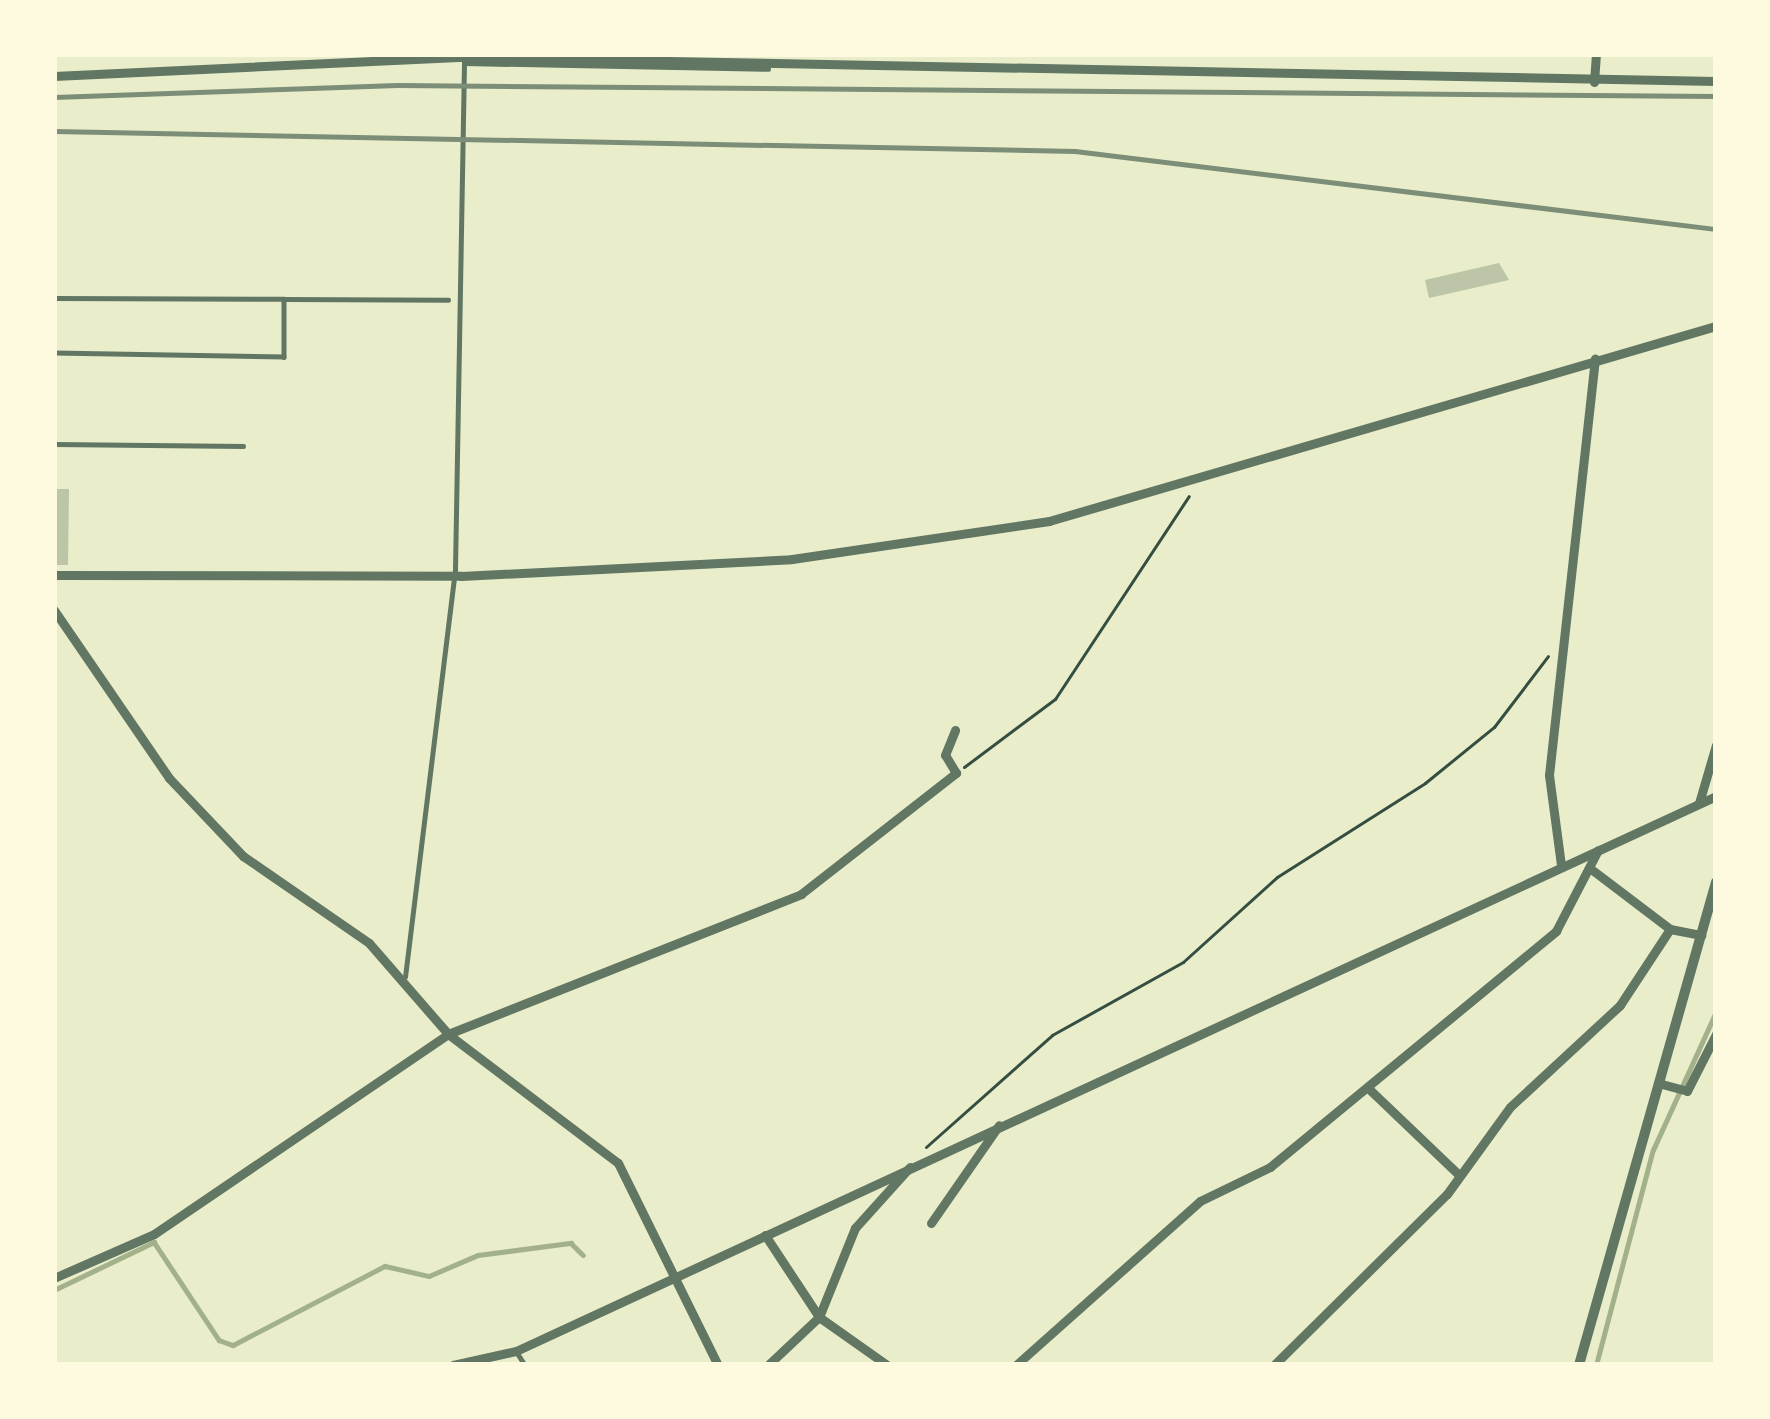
<!DOCTYPE html>
<style>
body{margin:0}
#map{position:relative;width:1770px;height:1419px;overflow:hidden;background:#e9edc9;font-family:Lato,sans-serif}
div>[style]{position:absolute}
[style*='--x']{left:calc(var(--x)*1px);top:calc(var(--y)*1px);width:calc(var(--w)*1px);rotate:calc(var(--a)*1deg)}
.stream>*{height:4.5px;margin:-2.25px;padding:0 2.25px;transform-origin:2.25px;border-radius:2.25px;background:#a3b18a}
.building>*{inset:0;background:#bcc5a7}
.path>*{height:3px;margin:-1.5px;padding:0 1.5px;transform-origin:1.5px;border-radius:1.5px;background:#344e41}
.service>*{height:4.5px;margin:-2.25px;padding:0 2.25px;transform-origin:2.25px;border-radius:2.25px;background:#617663}
.minor>*{height:9px;margin:-4.5px;padding:0 4.5px;transform-origin:4.5px;border-radius:4.5px;background:#617663}
.tertiary>*{height:10px;margin:-5px;padding:0 5px;transform-origin:5px;border-radius:5px;background:#617663}
.rail>*{height:4.5px;margin:-2.25px;padding:0 2.25px;transform-origin:2.25px;border-radius:2.25px;background:#7c8e77}
span{translate:-50% -50%;white-space:nowrap;text-align:center;line-height:1.15;-webkit-text-stroke:10px #fefae0;paint-order:stroke}
.frame{position:absolute;inset:0;border:57px solid #fefae0;pointer-events:none}
</style>
<div id="map">
<div class="stream">
<div style="--x:54;--y:1290;--w:111;--a:-25.6"></div>
<div style="--x:154;--y:1242;--w:118;--a:56.4"></div>
<div style="--x:219;--y:1340;--w:15;--a:20"></div>
<div style="--x:233;--y:1345;--w:171;--a:-27.5"></div>
<div style="--x:385;--y:1266;--w:45;--a:12.8"></div>
<div style="--x:429;--y:1276;--w:53;--a:-23.2"></div>
<div style="--x:478;--y:1255;--w:94;--a:-7.4"></div>
<div style="--x:571;--y:1243;--w:17;--a:45"></div>
<div style="--x:1596;--y:1365;--w:222;--a:-75.2"></div>
<div style="--x:1653;--y:1150;--w:152;--a:-65.5"></div>
</div>
<div class="building">
<div style="clip-path:polygon(1499px 263px,1509px 280px,1429px 298px,1425px 280px)"></div>
<div style="clip-path:polygon(54px 489px,69px 489px,68px 565px,54px 565px)"></div>
</div>
<div class="path">
<div style="--x:964;--y:767;--w:114;--a:-36.8"></div>
<div style="--x:1055;--y:699;--w:243;--a:-56.6"></div>
<div style="--x:926;--y:1147;--w:169;--a:-41.6"></div>
<div style="--x:1052;--y:1035;--w:150;--a:-29.1"></div>
<div style="--x:1183;--y:962;--w:127;--a:-42.1"></div>
<div style="--x:1277;--y:877;--w:175;--a:-32.4"></div>
<div style="--x:1425;--y:783;--w:89;--a:-39.1"></div>
<div style="--x:1494;--y:727;--w:89;--a:-52.7"></div>
</div>
<div class="service">
<div style="--x:54;--y:298;--w:230;--a:0.2"></div>
<div style="--x:284;--y:299;--w:58;--a:90"></div>
<div style="--x:284;--y:357;--w:230;--a:-179"></div>
<div style="--x:284;--y:299;--w:164;--a:0.3"></div>
<div style="--x:54;--y:444;--w:189;--a:0.6"></div>
<div style="--x:405;--y:977;--w:411;--a:-83"></div>
<div style="--x:455;--y:569;--w:506;--a:-88.98"></div>
<div style="--x:464;--y:63;--w:304;--a:1.1"></div>
<div style="--x:516;--y:1351;--w:17;--a:57"></div>
</div>
<div class="minor">
<div style="--x:54;--y:76;--w:405;--a:-2.7"></div>
<div style="--x:459;--y:57;--w:1257;--a:1.09"></div>
<div style="--x:1594;--y:82;--w:28;--a:-86"></div>
<div style="--x:54;--y:575;--w:407;--a:0.1"></div>
<div style="--x:461;--y:576;--w:331;--a:-2.9"></div>
<div style="--x:792;--y:559;--w:260;--a:-8.4"></div>
<div style="--x:1049;--y:521;--w:695;--a:-16.3"></div>
<div style="--x:54;--y:610;--w:204;--a:55.6"></div>
<div style="--x:169;--y:778;--w:108;--a:46.5"></div>
<div style="--x:243;--y:856;--w:153;--a:34.6"></div>
<div style="--x:369;--y:943;--w:121;--a:49"></div>
<div style="--x:448;--y:1034;--w:213;--a:37.2"></div>
<div style="--x:618;--y:1163;--w:225;--a:63.7"></div>
<div style="--x:1699;--y:803;--w:60;--a:-73.7"></div>
<div style="--x:1561;--y:865;--w:91;--a:-97.6"></div>
<div style="--x:1549;--y:775;--w:419;--a:-83.7"></div>
<div style="--x:1591;--y:869;--w:99;--a:37.2"></div>
<div style="--x:1658;--y:1083;--w:30;--a:15"></div>
<div style="--x:1687;--y:1091;--w:64;--a:-63"></div>
<div style="--x:1368;--y:1088;--w:127;--a:43.7"></div>
<div style="--x:931;--y:1223;--w:119;--a:-55.2"></div>
<div style="--x:765;--y:1235;--w:98;--a:56.6"></div>
<div style="--x:819;--y:1317;--w:83;--a:35.2"></div>
<div style="--x:54;--y:1278;--w:109;--a:-23.7"></div>
<div style="--x:154;--y:1234;--w:356;--a:-34.2"></div>
<div style="--x:448;--y:1034;--w:380;--a:-21.6"></div>
<div style="--x:801;--y:894;--w:197;--a:-38"></div>
<div style="--x:956;--y:773;--w:21;--a:-121"></div>
<div style="--x:945;--y:755;--w:27;--a:-68"></div>
<div style="--x:453;--y:1365;--w:65;--a:-12.5"></div>
<div style="--x:516;--y:1351;--w:1322;--a:-24.82"></div>
<div style="--x:768;--y:1365;--w:70;--a:-43.3"></div>
<div style="--x:819;--y:1317;--w:96;--a:-68"></div>
<div style="--x:855;--y:1228;--w:82;--a:-48"></div>
<div style="--x:1016;--y:1365;--w:246;--a:-41.7"></div>
<div style="--x:1200;--y:1201;--w:78;--a:-25.9"></div>
<div style="--x:1270;--y:1167;--w:371;--a:-39.5"></div>
<div style="--x:1556;--y:931;--w:91;--a:-62.6"></div>
<div style="--x:1274;--y:1365;--w:243;--a:-44.7"></div>
<div style="--x:1447;--y:1194;--w:107;--a:-54.1"></div>
<div style="--x:1510;--y:1107;--w:150;--a:-42.8"></div>
<div style="--x:1620;--y:1005;--w:91;--a:-56.7"></div>
<div style="--x:1670;--y:929;--w:32;--a:11"></div>
</div>
<div class="tertiary">
<div style="--x:1579;--y:1365;--w:502;--a:-74.16"></div>
</div>
<div class="rail">
<div style="--x:54;--y:97;--w:343;--a:-2"></div>
<div style="--x:397;--y:85;--w:1319;--a:0.48"></div>
<div style="--x:54;--y:131;--w:1021;--a:1.12"></div>
<div style="--x:1075;--y:151;--w:646;--a:6.94"></div>
</div>
<div class="frame"></div>
</div>
